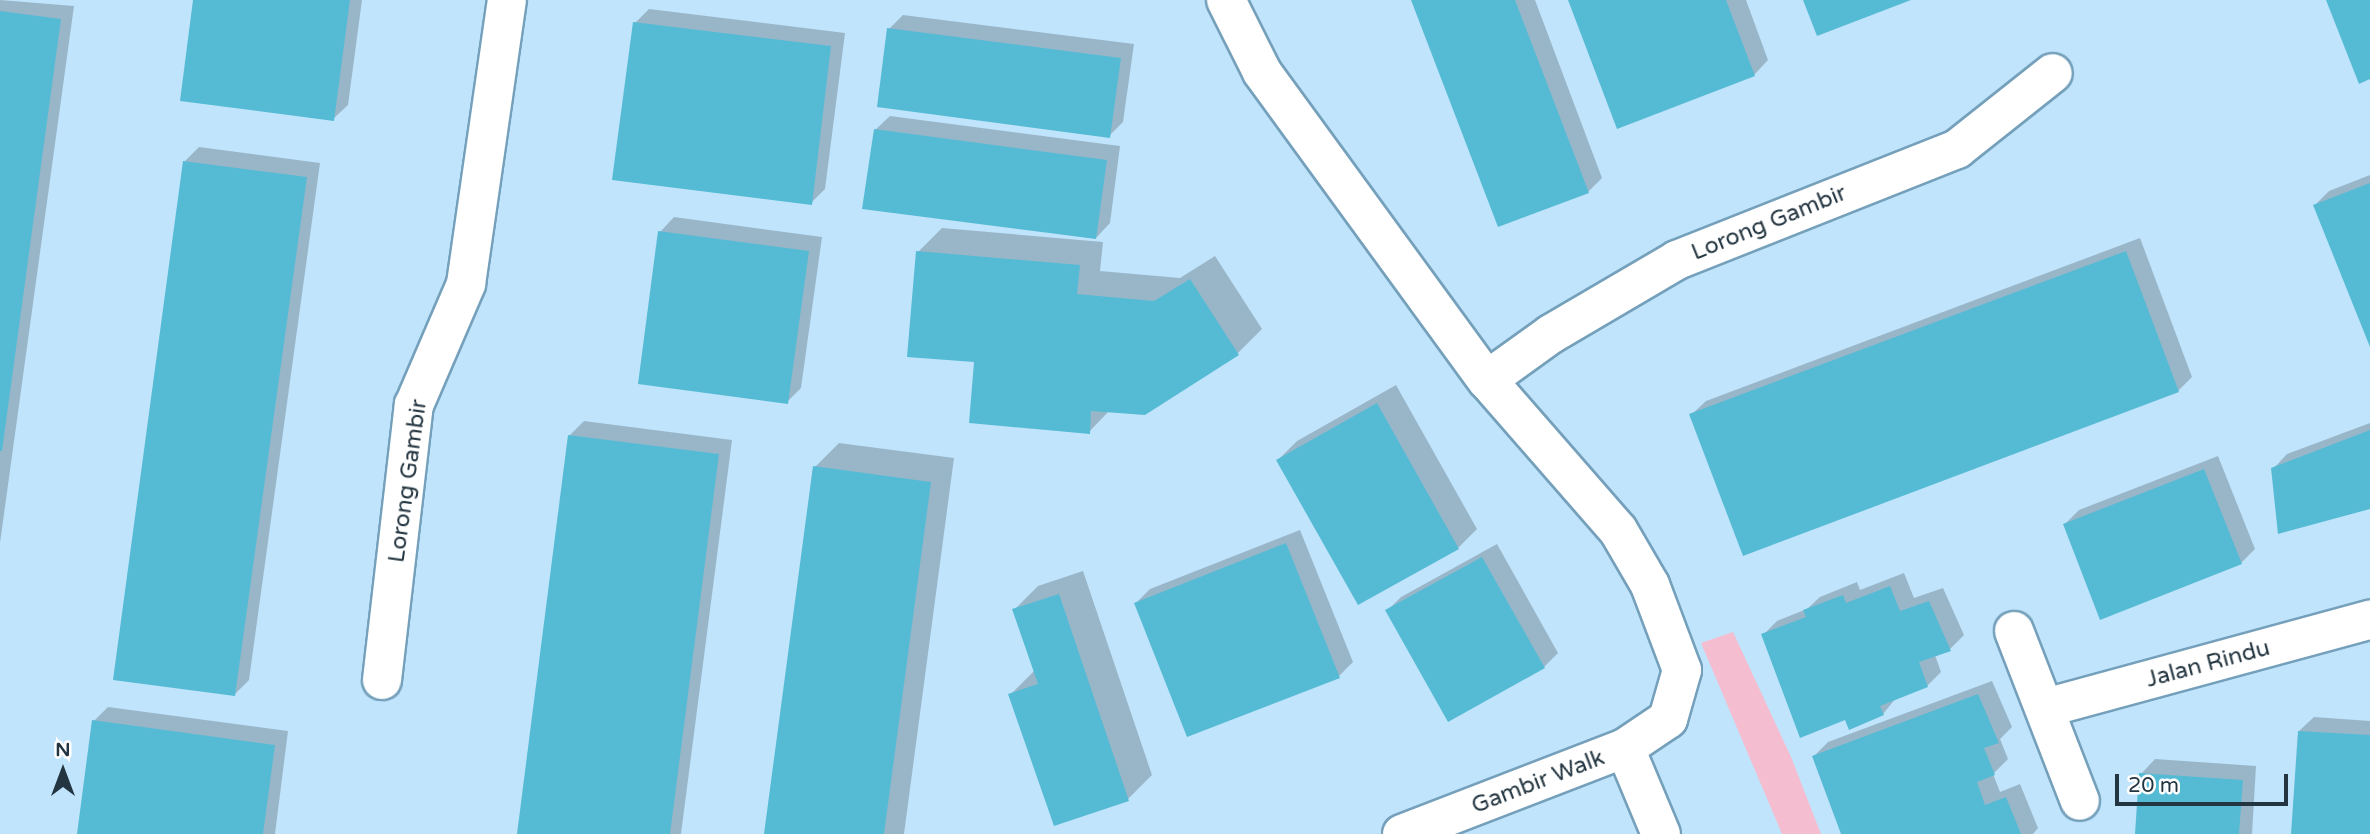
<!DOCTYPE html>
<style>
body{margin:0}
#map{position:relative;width:2370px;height:834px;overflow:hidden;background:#c0e4fc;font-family:"Varela Round",sans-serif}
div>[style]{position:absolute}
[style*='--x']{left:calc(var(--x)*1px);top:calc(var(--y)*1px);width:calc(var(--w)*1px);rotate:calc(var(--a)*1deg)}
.green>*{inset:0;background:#f5bdd0}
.shadow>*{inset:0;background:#0003}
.building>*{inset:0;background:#55bbd4}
.roads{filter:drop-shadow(2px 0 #75a0bb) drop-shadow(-2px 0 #75a0bb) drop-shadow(0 2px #75a0bb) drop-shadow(0 -2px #75a0bb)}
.minor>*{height:38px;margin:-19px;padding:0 19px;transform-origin:19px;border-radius:19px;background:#fff}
span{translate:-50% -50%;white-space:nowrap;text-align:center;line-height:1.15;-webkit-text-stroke:5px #fff;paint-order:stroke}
.street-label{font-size:23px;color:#233540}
.north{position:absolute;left:28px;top:736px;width:70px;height:70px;-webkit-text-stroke:5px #fff;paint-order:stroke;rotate:0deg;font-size:19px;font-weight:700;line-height:28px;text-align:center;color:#233540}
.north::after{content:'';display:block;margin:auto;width:24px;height:32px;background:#233540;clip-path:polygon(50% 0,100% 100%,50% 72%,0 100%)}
.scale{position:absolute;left:2115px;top:774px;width:173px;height:32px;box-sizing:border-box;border:4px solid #233540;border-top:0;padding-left:9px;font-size:21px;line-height:24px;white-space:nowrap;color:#233540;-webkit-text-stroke:5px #fff;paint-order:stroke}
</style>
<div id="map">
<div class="green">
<div style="clip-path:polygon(1733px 632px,1791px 757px,1821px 834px,1782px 834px,1701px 643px)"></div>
</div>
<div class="shadow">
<div style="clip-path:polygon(0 0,74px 6px,0 543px)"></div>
<div style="clip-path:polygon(196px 0,362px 0,348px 105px,333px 119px)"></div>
<div style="clip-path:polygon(1413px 0,1535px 0,1602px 178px,1588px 192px)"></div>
<div style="clip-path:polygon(1570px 0,1746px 0,1768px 60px,1754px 75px)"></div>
<div style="clip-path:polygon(649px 9px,845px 33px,825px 189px,811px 203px,635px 23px)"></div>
<div style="clip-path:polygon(903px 15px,1134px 44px,1123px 122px,1109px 136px,889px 29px)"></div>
<div style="clip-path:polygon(890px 116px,1120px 146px,1110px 223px,1096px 238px,875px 130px)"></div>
<div style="clip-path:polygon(199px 147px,320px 163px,249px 680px,235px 694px,185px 161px)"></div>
<div style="clip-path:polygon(2370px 175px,2370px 343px,2315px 205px,2329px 191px)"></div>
<div style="clip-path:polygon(674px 217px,822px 237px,801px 388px,787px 402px,660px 232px)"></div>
<div style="clip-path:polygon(942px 228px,1103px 242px,1100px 271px,1180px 278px,1215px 256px,1262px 329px,1238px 353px,1144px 414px,1110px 410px,1089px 432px,976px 361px,918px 252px)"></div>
<div style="clip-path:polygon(2140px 238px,2192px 377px,2178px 391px,1691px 415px,1706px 401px)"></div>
<div style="clip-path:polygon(1396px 385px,1477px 529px,1458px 548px,1278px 460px,1297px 441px)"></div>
<div style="clip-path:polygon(584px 421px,732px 440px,681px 834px,519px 834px,570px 435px)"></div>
<div style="clip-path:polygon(2370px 423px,2370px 507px,2273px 469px,2287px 454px)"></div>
<div style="clip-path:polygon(839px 443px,954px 458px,904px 834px,766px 834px,815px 467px)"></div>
<div style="clip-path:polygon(2218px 456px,2255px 549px,2241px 563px,2065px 524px,2079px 510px)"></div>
<div style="clip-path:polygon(1300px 530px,1353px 662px,1339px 676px,1136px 603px,1150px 589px)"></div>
<div style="clip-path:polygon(1497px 544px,1558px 653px,1544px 667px,1387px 611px,1401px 597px)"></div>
<div style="clip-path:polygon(1083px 571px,1152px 775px,1128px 799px,1010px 695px,1035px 670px,1014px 610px,1038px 586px)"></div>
<div style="clip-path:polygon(1904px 573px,1914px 598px,1943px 588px,1964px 635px,1950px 649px,1935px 655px,1941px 672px,1927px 686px,1896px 698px,1883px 714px,1846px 718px,1763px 635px,1777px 621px,1807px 609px,1820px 597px,1857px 582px,1860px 590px)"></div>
<div style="clip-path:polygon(1992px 681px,2012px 727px,2000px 739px,2008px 759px,1993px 774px,2000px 792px,2020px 784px,2038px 828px,2033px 834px,1844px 834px,1814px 756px,1828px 742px)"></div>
<div style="clip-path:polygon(108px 707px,288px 731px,275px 834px,79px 834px,94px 721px)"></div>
<div style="clip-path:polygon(2314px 717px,2370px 721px,2370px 834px,2293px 834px,2299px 731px)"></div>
<div style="clip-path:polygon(2155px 759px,2256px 766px,2252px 834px,2137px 834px,2141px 774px)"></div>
</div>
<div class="building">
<div style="clip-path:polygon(193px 0,350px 0,334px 121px,180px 101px)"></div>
<div style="clip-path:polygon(1411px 0,1515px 0,1589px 193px,1498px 227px)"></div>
<div style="clip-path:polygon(1568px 0,1726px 0,1755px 76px,1617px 129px)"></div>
<div style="clip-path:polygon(1803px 0,1911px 0,1817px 36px)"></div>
<div style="clip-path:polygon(2326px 0,2370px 0,2370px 79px,2359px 84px)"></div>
<div style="clip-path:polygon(0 11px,61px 19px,2px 451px,0 451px)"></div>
<div style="clip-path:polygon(633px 22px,831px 46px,812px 205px,612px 180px)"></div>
<div style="clip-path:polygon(887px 28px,1121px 58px,1110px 138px,877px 107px)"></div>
<div style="clip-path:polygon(874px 129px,1107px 160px,1096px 239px,862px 209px)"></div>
<div style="clip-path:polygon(183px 161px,307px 177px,235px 696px,113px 680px)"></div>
<div style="clip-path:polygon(2370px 183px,2370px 347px,2313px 205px)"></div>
<div style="clip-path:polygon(658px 231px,809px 251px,788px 404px,638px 384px)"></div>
<div style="clip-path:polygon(916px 251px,1080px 265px,1077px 294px,1154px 301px,1190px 279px,1239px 355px,1145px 415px,1091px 411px,1090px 434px,969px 423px,974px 362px,907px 357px)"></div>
<div style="clip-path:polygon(2126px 251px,2179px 392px,1743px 556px,1689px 414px)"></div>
<div style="clip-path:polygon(1377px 403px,1459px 549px,1358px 605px,1276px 460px)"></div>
<div style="clip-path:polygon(2370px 430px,2370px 509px,2278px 534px,2271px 468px)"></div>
<div style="clip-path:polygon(568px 435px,719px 454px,670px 834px,517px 834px)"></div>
<div style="clip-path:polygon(813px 466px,931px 482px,884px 834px,764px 834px)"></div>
<div style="clip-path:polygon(2204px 469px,2242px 564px,2100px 620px,2063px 524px)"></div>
<div style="clip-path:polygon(1286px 543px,1340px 678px,1187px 737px,1134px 603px)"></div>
<div style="clip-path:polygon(1482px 557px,1545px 668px,1448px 722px,1385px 610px)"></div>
<div style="clip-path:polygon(1890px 586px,1900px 611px,1929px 601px,1951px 651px,1919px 662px,1928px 687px,1880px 706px,1884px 715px,1849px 730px,1845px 720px,1800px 738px,1761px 634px,1806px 617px,1803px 610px,1843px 595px,1846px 603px)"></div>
<div style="clip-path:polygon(1059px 594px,1129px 801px,1054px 826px,1008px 694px,1038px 684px,1012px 609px)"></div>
<div style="clip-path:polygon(1978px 694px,1999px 743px,1984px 748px,1995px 775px,1977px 782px,1985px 805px,2006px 797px,2021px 834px,1841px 834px,1812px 756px)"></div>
<div style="clip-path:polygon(92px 720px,275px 745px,263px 834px,77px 834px)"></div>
<div style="clip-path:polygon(2298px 731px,2370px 735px,2370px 834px,2291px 834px)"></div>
<div style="clip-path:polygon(2139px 773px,2243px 780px,2239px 834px,2135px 834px)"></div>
</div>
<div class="roads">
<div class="minor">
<div style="--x:1226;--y:0;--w:80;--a:63.4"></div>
<div style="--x:1262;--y:72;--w:381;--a:53.9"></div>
<div style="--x:1487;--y:380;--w:199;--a:48.9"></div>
<div style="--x:1618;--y:530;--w:64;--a:59.8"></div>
<div style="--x:1650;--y:585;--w:91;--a:69.4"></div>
<div style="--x:1682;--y:670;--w:51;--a:105.9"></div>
<div style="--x:1668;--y:719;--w:52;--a:146"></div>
<div style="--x:1625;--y:748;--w:239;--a:158.9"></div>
<div style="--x:1487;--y:380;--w:79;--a:-35.7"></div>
<div style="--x:1551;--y:334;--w:146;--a:-30.4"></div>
<div style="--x:1677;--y:260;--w:301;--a:-21.6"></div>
<div style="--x:1957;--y:149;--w:122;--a:-38.4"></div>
<div style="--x:2014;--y:631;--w:182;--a:68.8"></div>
<div style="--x:382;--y:680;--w:277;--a:-83.4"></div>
<div style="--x:414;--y:405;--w:132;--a:-66.7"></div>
<div style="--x:466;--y:284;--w:287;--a:-81.8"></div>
<div style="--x:2045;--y:708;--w:337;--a:-15.2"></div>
<div style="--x:1625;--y:748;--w:93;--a:67.3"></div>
</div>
</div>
<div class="street-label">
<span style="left:1769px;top:223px;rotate:-22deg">Lorong Gambir</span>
<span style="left:408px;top:481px;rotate:-82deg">Lorong Gambir</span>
<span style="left:2208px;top:664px;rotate:-15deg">Jalan Rindu</span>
<span style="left:1538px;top:782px;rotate:-21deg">Gambir Walk</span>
</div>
<div class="north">N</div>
<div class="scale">20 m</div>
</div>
